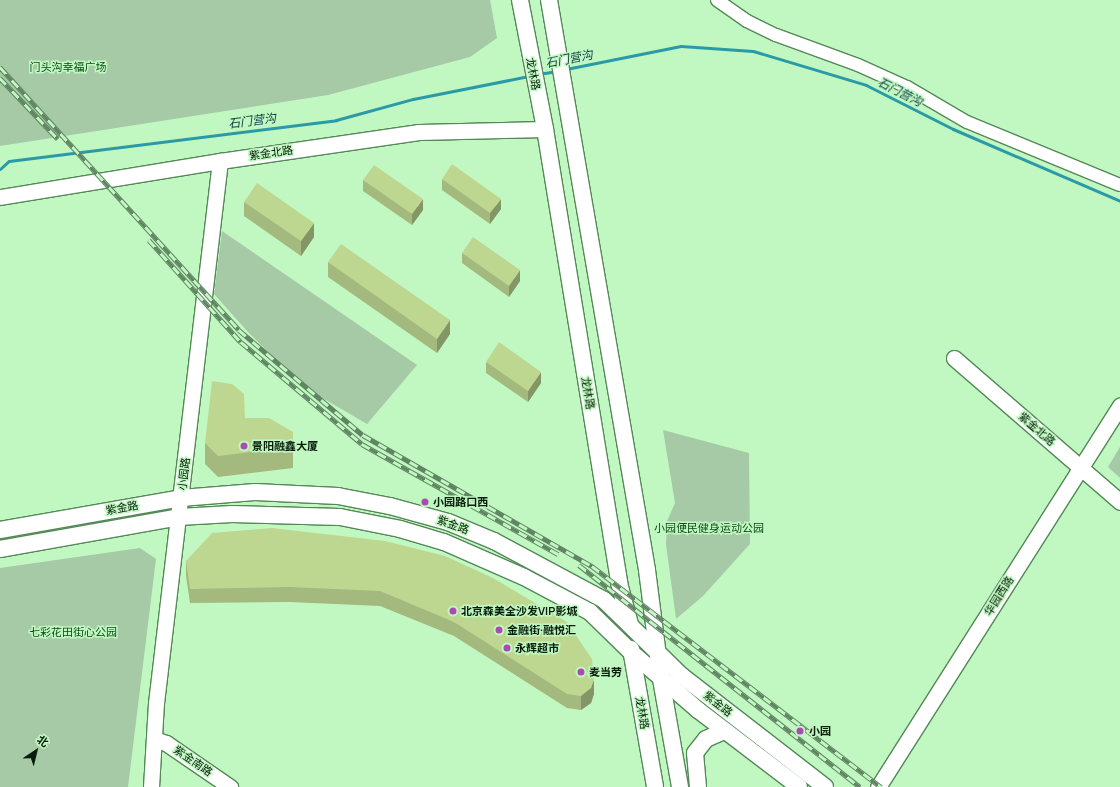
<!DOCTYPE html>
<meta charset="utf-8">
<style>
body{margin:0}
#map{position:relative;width:1120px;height:787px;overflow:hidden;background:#c1f8c2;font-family:Manrope,"Noto Sans SC",sans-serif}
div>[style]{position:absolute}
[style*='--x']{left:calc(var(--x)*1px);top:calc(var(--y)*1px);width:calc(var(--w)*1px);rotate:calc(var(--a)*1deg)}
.green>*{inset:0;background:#a6c9a6}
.stream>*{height:3px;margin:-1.5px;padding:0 1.5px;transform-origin:1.5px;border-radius:1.5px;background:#2a9aa6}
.roads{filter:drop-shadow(1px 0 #548857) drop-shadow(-1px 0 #548857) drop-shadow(0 1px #548857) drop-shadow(0 -1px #548857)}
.minor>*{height:12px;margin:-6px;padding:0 6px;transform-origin:6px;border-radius:6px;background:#fff}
.tertiary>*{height:15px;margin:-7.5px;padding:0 7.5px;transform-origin:7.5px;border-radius:7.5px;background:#fff}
.secondary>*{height:16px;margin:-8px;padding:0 8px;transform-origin:8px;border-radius:8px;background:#fff}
.rail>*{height:4.5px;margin-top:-2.25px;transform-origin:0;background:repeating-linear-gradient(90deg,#c1f8c2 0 9px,#608562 0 18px);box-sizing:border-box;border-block:1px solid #608562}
.wall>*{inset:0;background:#a3b97d}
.shaded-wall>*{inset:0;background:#849666}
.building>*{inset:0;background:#bdd791}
.dots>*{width:11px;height:11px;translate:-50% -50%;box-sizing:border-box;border:2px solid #c1f8c2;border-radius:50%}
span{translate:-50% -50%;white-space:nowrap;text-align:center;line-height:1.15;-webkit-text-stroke:3px #c1f8c2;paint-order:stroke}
.park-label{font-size:11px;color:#0c4a16}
.street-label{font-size:11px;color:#071c09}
.poi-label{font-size:11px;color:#071c09;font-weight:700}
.left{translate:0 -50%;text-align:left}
.water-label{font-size:12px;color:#0d3e43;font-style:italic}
.north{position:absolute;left:16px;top:731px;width:40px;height:40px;-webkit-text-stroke:3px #c1f8c2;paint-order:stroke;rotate:35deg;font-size:11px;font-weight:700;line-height:16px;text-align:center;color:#071c09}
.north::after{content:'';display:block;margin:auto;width:14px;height:18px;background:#071c09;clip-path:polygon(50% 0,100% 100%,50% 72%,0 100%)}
</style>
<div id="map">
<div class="green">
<div style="clip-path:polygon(0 0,490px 0,497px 38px,470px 57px,328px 95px,0 146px)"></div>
<div style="clip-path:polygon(222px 231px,417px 365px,367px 424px,302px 386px,248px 332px,214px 294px)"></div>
<div style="clip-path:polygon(663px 430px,749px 453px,750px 544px,703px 596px,676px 619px,666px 544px,667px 521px,675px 503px)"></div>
<div style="clip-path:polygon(1120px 447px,1120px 478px,1108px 467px)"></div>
<div style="clip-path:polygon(140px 548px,156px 559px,128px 787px,0 787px,0 568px)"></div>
</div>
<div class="stream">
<div style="--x:566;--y:69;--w:117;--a:-11.3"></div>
<div style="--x:681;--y:46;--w:72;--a:4"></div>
<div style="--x:753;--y:51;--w:118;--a:16.7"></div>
<div style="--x:866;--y:85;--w:97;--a:26.8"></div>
<div style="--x:953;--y:129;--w:182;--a:23.3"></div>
<div style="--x:538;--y:74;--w:18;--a:-9"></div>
<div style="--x:0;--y:169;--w:12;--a:-42"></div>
<div style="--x:9;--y:161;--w:330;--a:-7.1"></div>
<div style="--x:336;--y:120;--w:80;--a:-15.3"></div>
<div style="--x:413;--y:99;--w:118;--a:-11.2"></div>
</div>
<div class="roads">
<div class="minor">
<div style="--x:717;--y:0;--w:37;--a:35"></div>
<div style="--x:747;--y:21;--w:32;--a:26"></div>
<div style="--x:776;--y:35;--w:87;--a:20.1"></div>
<div style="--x:858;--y:65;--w:54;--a:24.2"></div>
<div style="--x:907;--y:87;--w:69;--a:30.3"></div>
<div style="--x:967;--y:122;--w:165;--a:22.4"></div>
</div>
<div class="tertiary">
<div style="--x:0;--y:197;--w:223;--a:-9.3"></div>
<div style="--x:220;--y:161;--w:201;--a:-8.3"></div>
<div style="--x:419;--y:132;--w:126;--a:-1.4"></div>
<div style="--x:954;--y:358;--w:220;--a:40.9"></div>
<div style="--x:154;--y:739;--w:13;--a:18"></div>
<div style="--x:166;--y:743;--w:78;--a:34.5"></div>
<div style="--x:151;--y:787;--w:84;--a:-86.6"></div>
<div style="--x:156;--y:703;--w:546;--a:-83.27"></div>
<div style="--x:878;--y:787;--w:452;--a:-57.6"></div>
</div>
<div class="secondary">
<div style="--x:520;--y:0;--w:131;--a:79"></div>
<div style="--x:545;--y:129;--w:460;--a:80.7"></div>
<div style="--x:619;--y:583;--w:42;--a:75"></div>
<div style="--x:549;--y:0;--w:578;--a:80.24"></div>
<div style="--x:647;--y:570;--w:110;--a:82.7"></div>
<div style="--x:661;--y:679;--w:110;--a:80"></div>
<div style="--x:0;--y:530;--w:184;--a:-10"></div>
<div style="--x:181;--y:498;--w:74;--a:-4.6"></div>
<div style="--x:255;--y:492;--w:83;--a:2.8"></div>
<div style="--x:338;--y:496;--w:53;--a:10.9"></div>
<div style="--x:390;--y:506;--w:60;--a:15.4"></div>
<div style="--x:448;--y:522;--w:50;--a:22.4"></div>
<div style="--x:494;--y:541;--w:125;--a:28.2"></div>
<div style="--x:604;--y:600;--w:109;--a:44.3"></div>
<div style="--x:682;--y:676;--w:181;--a:37.8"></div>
<div style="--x:0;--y:549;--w:182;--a:-10.1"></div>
<div style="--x:179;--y:517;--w:53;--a:-3.2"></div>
<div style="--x:232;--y:514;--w:108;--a:1.6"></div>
<div style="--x:340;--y:517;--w:61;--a:11.3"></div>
<div style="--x:400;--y:529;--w:46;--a:16.5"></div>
<div style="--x:444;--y:542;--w:87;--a:23.6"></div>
<div style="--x:524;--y:577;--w:75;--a:27.9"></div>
<div style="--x:590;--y:612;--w:57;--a:44.3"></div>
<div style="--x:631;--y:652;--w:89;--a:40.9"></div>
<div style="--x:698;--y:710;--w:127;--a:37.3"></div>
<div style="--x:631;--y:649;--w:140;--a:80.1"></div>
<div style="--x:698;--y:787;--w:34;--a:-95"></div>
<div style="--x:695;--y:753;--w:18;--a:-52"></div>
<div style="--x:706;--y:739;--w:20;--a:-24"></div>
</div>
</div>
<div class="rail">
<div style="--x:0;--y:67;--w:355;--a:47.7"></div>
<div style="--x:239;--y:330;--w:162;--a:40.3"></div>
<div style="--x:363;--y:435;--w:264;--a:29.8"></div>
<div style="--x:592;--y:566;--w:364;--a:37.4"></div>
<div style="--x:0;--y:78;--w:84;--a:46.4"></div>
<div style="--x:149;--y:240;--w:137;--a:48"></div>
<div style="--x:241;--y:342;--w:158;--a:40.1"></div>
<div style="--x:362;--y:444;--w:225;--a:29.3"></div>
<div style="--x:579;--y:565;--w:358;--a:38.3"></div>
</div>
<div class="wall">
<div style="clip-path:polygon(442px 179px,501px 209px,490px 224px,442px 190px)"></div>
<div style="clip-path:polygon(363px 180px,423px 210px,412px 225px,363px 191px)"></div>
<div style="clip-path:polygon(244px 202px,314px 237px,301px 256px,244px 216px)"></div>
<div style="clip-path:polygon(462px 253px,520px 281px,509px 297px,462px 263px)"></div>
<div style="clip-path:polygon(328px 262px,450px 334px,437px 353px,328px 277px)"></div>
<div style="clip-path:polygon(486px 362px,541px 383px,528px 402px,486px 373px)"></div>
<div style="clip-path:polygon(245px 418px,293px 432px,293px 468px,218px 477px,205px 464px,205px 443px)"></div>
<div style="clip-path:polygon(272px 528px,594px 694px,591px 703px,581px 710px,567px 708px,454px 636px,380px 606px,289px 602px,190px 603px,186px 576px,186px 561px)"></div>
</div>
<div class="shaded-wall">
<div style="clip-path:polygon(423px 199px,423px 210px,412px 225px,412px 214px)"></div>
<div style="clip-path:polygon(501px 199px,501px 209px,490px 224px,490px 213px)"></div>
<div style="clip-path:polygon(314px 223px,314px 237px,301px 256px,301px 241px)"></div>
<div style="clip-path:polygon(520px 270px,520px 281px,509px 297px,509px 286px)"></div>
<div style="clip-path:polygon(450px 320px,450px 334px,437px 353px,437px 339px)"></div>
<div style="clip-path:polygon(541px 372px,541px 383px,528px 402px,528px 391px)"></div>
<div style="clip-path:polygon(594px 680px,594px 694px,591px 703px,581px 710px,581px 696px)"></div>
</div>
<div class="building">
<div style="clip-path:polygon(452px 164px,501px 199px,490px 213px,442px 179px)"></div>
<div style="clip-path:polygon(374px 165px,423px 199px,412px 214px,363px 180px)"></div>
<div style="clip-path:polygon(257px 183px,314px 223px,301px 241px,244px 202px)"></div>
<div style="clip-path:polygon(473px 237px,520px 270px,509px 286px,462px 253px)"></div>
<div style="clip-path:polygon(341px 244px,450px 320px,437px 339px,328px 262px)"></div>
<div style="clip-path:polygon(499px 342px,541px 372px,528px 391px,486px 362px)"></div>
<div style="clip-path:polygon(212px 381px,232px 384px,244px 394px,245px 418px,269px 418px,293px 432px,293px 447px,218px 456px,205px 443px)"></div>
<div style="clip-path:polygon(272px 528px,385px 541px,445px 556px,493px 578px,567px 622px,592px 659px,594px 680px,591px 688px,581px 696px,567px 694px,454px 622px,380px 591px,289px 587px,190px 589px,186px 561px,212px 533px)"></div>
</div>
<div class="dots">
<div style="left:244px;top:446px;background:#ab4ab1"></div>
<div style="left:425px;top:502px;background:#ab4ab1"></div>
<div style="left:453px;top:611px;background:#ab4ab1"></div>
<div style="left:499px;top:630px;background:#ab4ab1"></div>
<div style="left:507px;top:648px;background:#ab4ab1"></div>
<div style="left:581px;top:672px;background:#ab4ab1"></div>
<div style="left:800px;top:731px;background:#ab4ab1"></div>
</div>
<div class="park-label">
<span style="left:68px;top:67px">门头沟幸福广场</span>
<span style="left:709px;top:528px">小园便民健身运动公园</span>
<span style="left:73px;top:632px">七彩花田街心公园</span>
</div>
<div class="street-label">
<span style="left:533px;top:74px;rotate:79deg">龙林路</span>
<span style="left:271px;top:153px;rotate:-8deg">紫金北路</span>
<span style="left:588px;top:393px;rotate:81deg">龙林路</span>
<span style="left:1037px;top:429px;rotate:41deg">紫金北路</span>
<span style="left:184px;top:474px;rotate:-83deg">小园路</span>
<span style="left:122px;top:508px;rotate:-10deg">紫金路</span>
<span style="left:453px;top:525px;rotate:20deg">紫金路</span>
<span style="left:999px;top:596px;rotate:-58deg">华园西路</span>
<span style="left:718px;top:704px;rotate:38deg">紫金路</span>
<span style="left:642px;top:713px;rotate:80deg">龙林路</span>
<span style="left:193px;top:761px;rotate:35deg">紫金南路</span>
</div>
<div class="poi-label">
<span class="left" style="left:252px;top:446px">景阳融鑫大厦</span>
<span class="left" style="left:433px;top:502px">小园路口西</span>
<span class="left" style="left:461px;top:611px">北京森美全沙发VIP影城</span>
<span class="left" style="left:507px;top:630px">金融街·融悦汇</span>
<span class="left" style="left:515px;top:648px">永辉超市</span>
<span class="left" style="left:589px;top:672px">麦当劳</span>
<span class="left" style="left:809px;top:731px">小园</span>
</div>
<div class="water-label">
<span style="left:569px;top:59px;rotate:-11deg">石门营沟</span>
<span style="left:900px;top:92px;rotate:27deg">石门营沟</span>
<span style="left:252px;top:121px;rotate:-7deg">石门营沟</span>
</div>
<div class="north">北</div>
</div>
